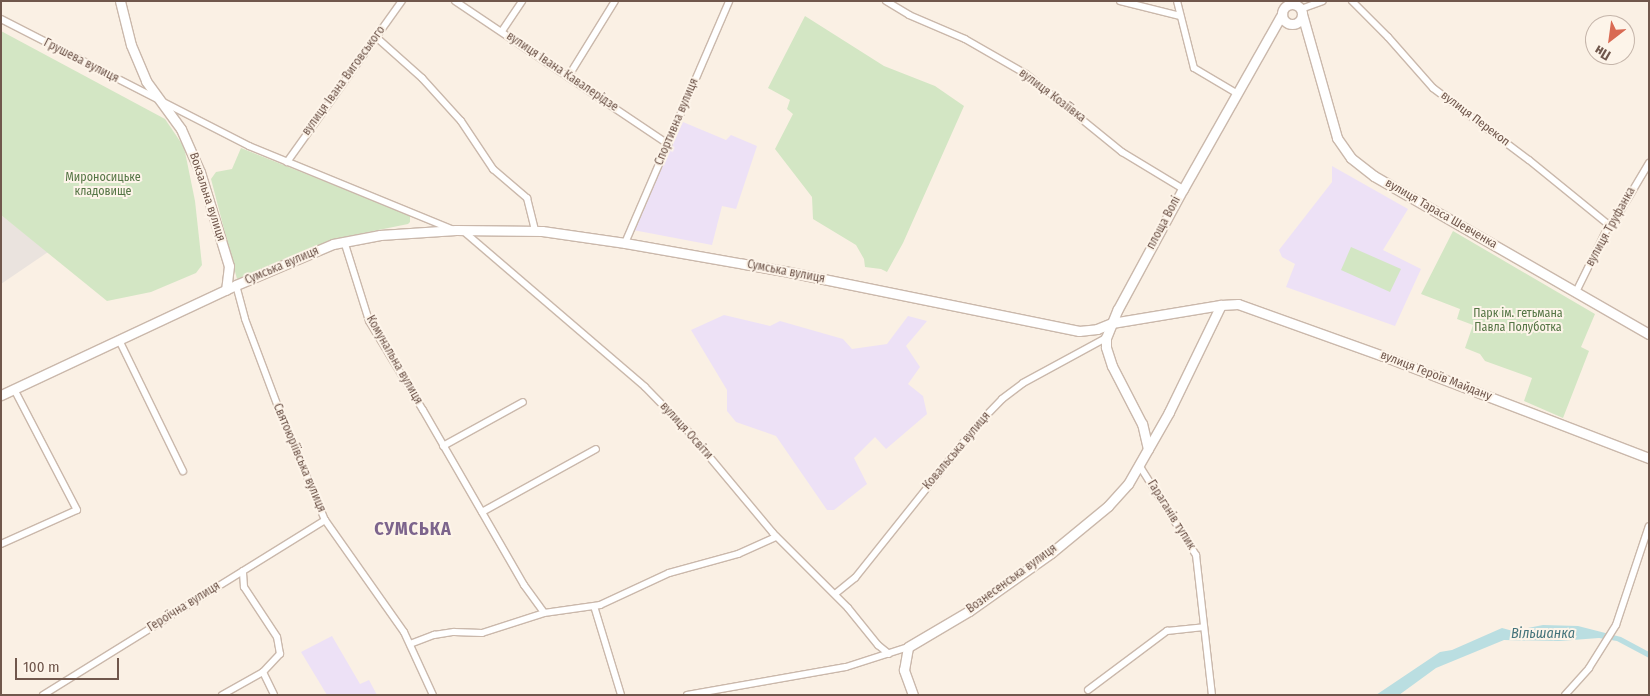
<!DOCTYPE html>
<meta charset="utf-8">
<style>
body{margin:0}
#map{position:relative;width:1650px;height:696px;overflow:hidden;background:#faf0e4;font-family:"Fira Sans Condensed",sans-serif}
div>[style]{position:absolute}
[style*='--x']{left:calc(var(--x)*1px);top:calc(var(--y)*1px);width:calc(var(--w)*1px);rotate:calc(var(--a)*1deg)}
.industrial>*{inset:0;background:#eae3de}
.education>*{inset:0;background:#ede1f6}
.green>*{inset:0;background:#d3e6c4}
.water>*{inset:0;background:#badee1}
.roads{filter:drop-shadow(1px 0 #cab8ab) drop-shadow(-1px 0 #cab8ab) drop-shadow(0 1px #cab8ab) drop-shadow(0 -1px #cab8ab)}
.street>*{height:6px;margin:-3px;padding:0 3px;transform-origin:3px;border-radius:3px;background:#fff}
.secondary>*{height:9px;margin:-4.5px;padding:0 4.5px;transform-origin:4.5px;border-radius:4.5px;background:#fff}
.secondary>.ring{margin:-4.5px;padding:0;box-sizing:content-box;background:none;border:9px solid #fff;border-radius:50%}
span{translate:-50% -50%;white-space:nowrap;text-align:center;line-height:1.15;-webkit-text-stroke:4px #fdf4e9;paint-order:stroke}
.street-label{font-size:12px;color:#70574c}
.park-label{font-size:12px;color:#557545}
.water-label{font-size:14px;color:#45747b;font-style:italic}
.district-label{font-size:18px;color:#7c648c;font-weight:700;letter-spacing:1px}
.frame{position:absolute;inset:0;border:2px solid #70574c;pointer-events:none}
.north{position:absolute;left:1585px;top:15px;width:50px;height:50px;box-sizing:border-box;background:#fdf4e9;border:1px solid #c5b5aa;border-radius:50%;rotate:210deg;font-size:14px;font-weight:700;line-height:20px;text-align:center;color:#70574c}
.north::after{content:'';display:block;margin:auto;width:18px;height:22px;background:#d96a53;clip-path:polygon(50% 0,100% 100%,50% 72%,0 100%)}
.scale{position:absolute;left:15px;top:658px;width:104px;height:22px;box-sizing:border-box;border:2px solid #70574c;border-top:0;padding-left:6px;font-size:15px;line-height:18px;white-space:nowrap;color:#70574c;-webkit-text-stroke:4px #fdf4e9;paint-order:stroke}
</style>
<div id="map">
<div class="industrial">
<div style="clip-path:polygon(1px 215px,48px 252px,1px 284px)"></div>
</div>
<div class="education">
<div style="clip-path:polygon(683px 122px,726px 140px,731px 135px,757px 146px,736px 209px,722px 206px,712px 245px,633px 230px)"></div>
<div style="clip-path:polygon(1332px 166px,1408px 209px,1383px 250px,1421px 269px,1395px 326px,1286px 287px,1295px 264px,1282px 257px,1279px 250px,1332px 182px)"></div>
<div style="clip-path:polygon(724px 315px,770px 326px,780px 321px,843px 339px,852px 349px,887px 344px,908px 316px,927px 321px,906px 346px,920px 367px,908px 384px,923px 396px,927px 414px,886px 449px,875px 437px,854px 458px,867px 484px,834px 510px,827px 510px,776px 436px,736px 422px,727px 411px,727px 390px,691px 330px)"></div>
<div style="clip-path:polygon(332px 636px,360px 684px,369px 680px,377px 695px,327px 695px,301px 652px)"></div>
</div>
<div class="green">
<div style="clip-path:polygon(805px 16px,884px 66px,935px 86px,964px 106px,903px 243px,887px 272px,881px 269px,865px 267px,864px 259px,856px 245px,813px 219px,812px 197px,775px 149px,793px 114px,787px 109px,790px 100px,768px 88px)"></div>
<div style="clip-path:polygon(1px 31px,165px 119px,184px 147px,195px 201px,202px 265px,196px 273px,151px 292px,107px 301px,1px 215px)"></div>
<div style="clip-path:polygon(241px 148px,407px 214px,410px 216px,410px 222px,408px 224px,339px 238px,237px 279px,211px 179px,216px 172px,232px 169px)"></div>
<div style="clip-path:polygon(1453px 231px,1595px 314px,1581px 347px,1589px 351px,1563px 418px,1524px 401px,1532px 378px,1485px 361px,1480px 354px,1465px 348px,1473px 325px,1457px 319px,1460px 309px,1421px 294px)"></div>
<div style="clip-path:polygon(1351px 247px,1401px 269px,1390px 292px,1341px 270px)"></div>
</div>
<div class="water">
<div style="clip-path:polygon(1543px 625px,1578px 626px,1621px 637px,1649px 652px,1649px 658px,1617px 641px,1599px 638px,1559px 641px,1504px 640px,1436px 668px,1399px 695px,1376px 695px,1440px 652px,1452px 650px,1502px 628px,1513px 631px)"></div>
</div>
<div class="roads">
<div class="street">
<div style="--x:455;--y:1;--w:257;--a:33.9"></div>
<div style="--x:886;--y:1;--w:27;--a:31"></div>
<div style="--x:909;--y:15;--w:61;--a:23.2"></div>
<div style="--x:965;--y:39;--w:70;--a:29.8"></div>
<div style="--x:1026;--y:74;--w:124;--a:39.1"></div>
<div style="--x:1122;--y:152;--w:71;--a:31.2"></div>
<div style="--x:1120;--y:1;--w:62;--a:14"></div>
<div style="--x:1177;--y:1;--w:69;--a:75.8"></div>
<div style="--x:1194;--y:68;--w:51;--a:30.6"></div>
<div style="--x:1352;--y:1;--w:51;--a:45"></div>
<div style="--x:1388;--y:37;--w:68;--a:48.6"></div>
<div style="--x:1433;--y:88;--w:120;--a:36.9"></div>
<div style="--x:1529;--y:160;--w:103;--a:39.1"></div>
<div style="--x:1301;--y:9;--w:23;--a:-20"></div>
<div style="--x:1;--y:19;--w:279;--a:27.1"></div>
<div style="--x:249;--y:146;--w:222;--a:22.3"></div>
<div style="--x:502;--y:31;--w:36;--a:-56"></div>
<div style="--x:376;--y:37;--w:62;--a:41.7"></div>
<div style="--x:422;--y:78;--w:58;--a:47.8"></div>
<div style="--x:461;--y:121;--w:58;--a:56.3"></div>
<div style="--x:493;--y:169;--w:45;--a:40.5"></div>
<div style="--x:527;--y:198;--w:34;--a:76"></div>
<div style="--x:568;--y:77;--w:89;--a:-58.3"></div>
<div style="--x:287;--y:162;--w:198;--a:-54.5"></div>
<div style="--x:462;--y:230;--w:241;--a:40.6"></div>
<div style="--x:645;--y:387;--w:60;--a:45.7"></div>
<div style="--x:687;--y:430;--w:134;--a:50.1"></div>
<div style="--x:773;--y:533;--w:106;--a:45"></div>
<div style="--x:848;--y:608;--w:48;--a:51"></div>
<div style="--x:878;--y:645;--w:14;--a:39"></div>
<div style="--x:344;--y:241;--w:84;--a:72.6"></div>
<div style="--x:369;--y:321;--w:104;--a:58.8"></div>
<div style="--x:423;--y:410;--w:202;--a:60"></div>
<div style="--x:524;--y:585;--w:34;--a:54"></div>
<div style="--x:625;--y:243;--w:263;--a:-66.7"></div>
<div style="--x:236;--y:285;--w:35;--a:75"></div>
<div style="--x:245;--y:319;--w:99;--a:69.4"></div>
<div style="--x:280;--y:412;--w:117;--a:67.4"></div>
<div style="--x:325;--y:520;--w:137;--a:54.8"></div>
<div style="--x:404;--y:632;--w:69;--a:65.3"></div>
<div style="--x:1576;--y:292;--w:75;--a:-63.8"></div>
<div style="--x:1609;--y:225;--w:13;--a:-48"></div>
<div style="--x:1618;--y:215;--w:61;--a:-59.2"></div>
<div style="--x:119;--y:340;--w:146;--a:64"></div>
<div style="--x:443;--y:446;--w:91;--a:-28.8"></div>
<div style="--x:1139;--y:465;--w:107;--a:57.7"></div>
<div style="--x:1196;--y:555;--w:141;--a:83.5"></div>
<div style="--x:482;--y:512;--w:130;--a:-28.9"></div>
<div style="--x:1;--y:544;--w:83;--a:-24.1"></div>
<div style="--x:77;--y:510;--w:136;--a:-117.5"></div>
<div style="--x:835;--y:594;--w:26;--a:-39"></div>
<div style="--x:855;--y:578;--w:197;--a:-51.4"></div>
<div style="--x:978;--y:424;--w:35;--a:-46"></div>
<div style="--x:1002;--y:399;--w:26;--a:-37"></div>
<div style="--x:1023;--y:383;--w:94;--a:-28.5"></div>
<div style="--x:594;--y:606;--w:93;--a:73.1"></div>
<div style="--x:410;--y:644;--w:26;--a:-21"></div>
<div style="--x:434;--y:635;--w:20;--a:-9"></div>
<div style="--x:454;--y:632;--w:28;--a:2"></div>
<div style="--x:482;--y:633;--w:65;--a:-17.9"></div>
<div style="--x:544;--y:613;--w:57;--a:-8.1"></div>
<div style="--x:600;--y:605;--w:76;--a:-24.9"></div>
<div style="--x:669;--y:573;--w:72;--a:-15.4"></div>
<div style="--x:738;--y:554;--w:42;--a:-24.1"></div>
<div style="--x:263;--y:672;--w:25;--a:64"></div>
<div style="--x:1088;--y:690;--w:99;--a:-36.8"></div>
<div style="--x:1167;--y:631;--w:37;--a:-6"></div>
<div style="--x:43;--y:695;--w:332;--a:-31.8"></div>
<div style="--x:222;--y:695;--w:47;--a:-29.3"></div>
<div style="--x:263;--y:672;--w:25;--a:-47"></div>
<div style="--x:280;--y:654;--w:17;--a:-100"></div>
<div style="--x:277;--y:637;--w:60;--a:-123.4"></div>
<div style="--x:244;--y:587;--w:16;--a:-94"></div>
<div style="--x:687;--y:695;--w:161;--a:-10"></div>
<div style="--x:846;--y:667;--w:65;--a:-17.9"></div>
<div style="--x:1565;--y:695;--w:36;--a:-48"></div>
<div style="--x:1589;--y:668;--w:51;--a:-57.9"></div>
<div style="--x:1616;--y:625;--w:104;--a:-71.6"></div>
</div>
<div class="secondary">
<div style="--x:120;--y:1;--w:45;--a:76"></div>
<div style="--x:131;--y:45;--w:39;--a:67"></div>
<div style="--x:146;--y:81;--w:59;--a:53.9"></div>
<div style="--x:181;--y:129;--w:47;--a:66.2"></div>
<div style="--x:200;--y:172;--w:98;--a:72.9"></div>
<div style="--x:229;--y:266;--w:24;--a:97"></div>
<div class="ring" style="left:1282px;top:4px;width:11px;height:11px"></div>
<div style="--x:1302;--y:14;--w:129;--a:74.2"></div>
<div style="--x:1337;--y:138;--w:24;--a:55"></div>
<div style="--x:1351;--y:158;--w:29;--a:38"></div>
<div style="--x:1374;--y:176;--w:317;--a:29.9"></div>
<div style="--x:1;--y:395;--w:259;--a:-25.1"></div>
<div style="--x:236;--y:285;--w:105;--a:-22.9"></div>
<div style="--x:333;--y:244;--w:48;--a:-10.8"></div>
<div style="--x:380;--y:235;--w:76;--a:-3.8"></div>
<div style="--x:456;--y:230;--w:86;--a:0.7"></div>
<div style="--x:542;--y:231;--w:84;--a:8.2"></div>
<div style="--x:625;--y:243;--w:167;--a:10"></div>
<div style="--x:789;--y:272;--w:296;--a:11.5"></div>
<div style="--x:1079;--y:331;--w:18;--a:-6"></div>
<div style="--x:1097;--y:329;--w:16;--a:-22"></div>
<div style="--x:1112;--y:323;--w:110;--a:-9.4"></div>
<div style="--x:1221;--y:305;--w:17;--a:-3"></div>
<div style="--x:1238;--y:304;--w:154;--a:19.7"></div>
<div style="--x:1383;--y:356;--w:285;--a:21"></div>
<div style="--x:1148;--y:449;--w:26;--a:-103"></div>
<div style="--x:1142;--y:424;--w:65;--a:-117.3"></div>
<div style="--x:1112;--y:366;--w:20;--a:-108"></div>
<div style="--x:1106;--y:347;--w:9;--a:-90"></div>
<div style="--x:1106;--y:338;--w:31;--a:-68"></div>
<div style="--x:1118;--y:309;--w:136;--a:-61.6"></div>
<div style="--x:1183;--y:189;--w:201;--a:-60.5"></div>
<div style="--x:913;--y:695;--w:27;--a:-110"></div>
<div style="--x:904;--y:670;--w:23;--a:-80"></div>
<div style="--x:908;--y:647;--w:71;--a:-30.5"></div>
<div style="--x:969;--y:611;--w:100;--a:-35.3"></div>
<div style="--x:1051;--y:553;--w:74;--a:-39.5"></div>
<div style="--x:1108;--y:506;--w:30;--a:-48"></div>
<div style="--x:1128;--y:484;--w:83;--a:-60.3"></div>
<div style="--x:1169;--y:412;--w:119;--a:-64.1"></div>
</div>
</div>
<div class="street-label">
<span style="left:81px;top:61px;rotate:27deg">Грушева вулиця</span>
<span style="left:562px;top:72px;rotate:34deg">вулиця Івана Кавалерідзе</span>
<span style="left:344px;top:81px;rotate:-54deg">вулиця Івана Виговського</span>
<span style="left:1052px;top:96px;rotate:37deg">вулиця Козіївка</span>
<span style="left:1475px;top:119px;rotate:37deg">вулиця Перекоп</span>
<span style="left:677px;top:122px;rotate:-67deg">Спортивна вулиця</span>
<span style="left:207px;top:197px;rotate:72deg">Вокзальна вулиця</span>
<span style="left:1441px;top:214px;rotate:30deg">вулиця Тараса Шевченка</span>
<span style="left:1164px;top:223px;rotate:-62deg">площа Волі</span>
<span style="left:1611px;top:227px;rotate:-61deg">вулиця Труфанка</span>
<span style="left:282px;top:266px;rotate:-23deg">Сумська вулиця</span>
<span style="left:786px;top:272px;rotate:11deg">Сумська вулиця</span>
<span style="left:394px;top:360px;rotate:60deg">Комунальна вулиця</span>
<span style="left:1436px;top:376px;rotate:21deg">вулиця Героїв Майдану</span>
<span style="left:686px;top:431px;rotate:48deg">вулиця Освіти</span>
<span style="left:957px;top:451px;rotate:-50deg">Ковальська вулиця</span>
<span style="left:299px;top:458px;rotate:67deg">Святоюріївська вулиця</span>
<span style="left:1171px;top:515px;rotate:58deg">Гараганів тупик</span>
<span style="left:1012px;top:579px;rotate:-36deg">Вознесенська вулиця</span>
<span style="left:184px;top:607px;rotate:-32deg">Героїчна вулиця</span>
</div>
<div class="park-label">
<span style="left:103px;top:185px">Мироносицьке<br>кладовище</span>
<span style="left:1518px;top:321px">Парк ім. гетьмана<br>Павла Полуботка</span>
</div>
<div class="water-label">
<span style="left:1543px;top:634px">Вільшанка</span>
</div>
<div class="district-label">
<span style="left:413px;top:529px">СУМСЬКА</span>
</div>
<div class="frame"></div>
<div class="north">Пн</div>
<div class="scale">100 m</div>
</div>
